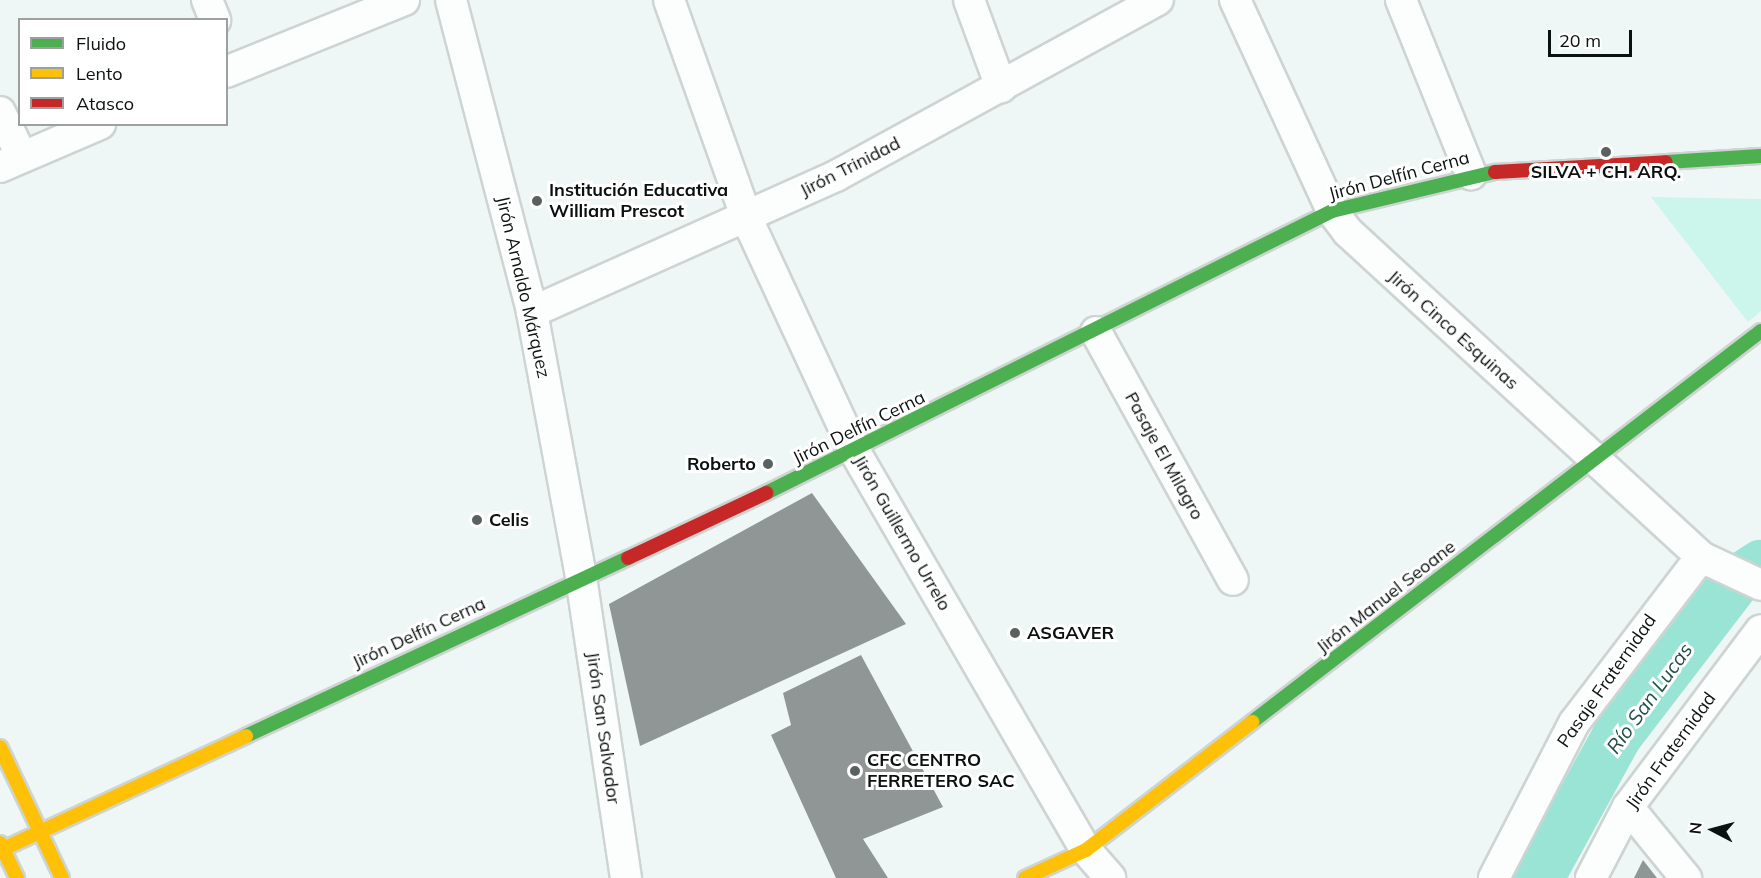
<!DOCTYPE html>
<meta charset="utf-8">
<style>
body{margin:0}
#map{position:relative;width:1761px;height:878px;overflow:hidden;background:#eef7f5;font-family:Mulish,sans-serif}
div>[style]{position:absolute}
[style*='--x']{left:calc(var(--x)*1px);top:calc(var(--y)*1px);width:calc(var(--w)*1px);rotate:calc(var(--a)*1deg)}
.green>*{inset:0;background:#ccf5eb}
.river>*{height:50px;margin:-25px;padding:0 25px;transform-origin:25px;border-radius:25px;background:#99e4d4}
.building>*{inset:0;background:#909695}
.roads{filter:drop-shadow(2px 0 #cdd4d2) drop-shadow(-2px 0 #cdd4d2) drop-shadow(0 2px #cdd4d2) drop-shadow(0 -2px #cdd4d2)}
.street>*{height:30px;margin:-15px;padding:0 15px;transform-origin:15px;border-radius:15px;background:#fcfefe}
.fast>*{height:14px;margin:-7px;padding:0 7px;transform-origin:7px;border-radius:7px;background:#4caf50}
.slow>*{height:14px;margin:-7px;padding:0 7px;transform-origin:7px;border-radius:7px;background:#ffc107}
.jam>*{height:14px;margin:-7px;padding:0 7px;transform-origin:7px;border-radius:7px;background:#c62828}
.dots>*{width:16px;height:16px;translate:-50% -50%;box-sizing:border-box;border:3px solid #fff;border-radius:50%}
span{translate:-50% -50%;white-space:nowrap;text-align:center;line-height:1.15;-webkit-text-stroke:6px #fff;paint-order:stroke}
.street-label{font-size:18px;color:#0b110f}
.poi-label{font-size:18px;color:#0b110f;font-weight:700}
.left{translate:0 -50%;text-align:left}
.right{translate:-100% -50%;text-align:right}
.water-label{font-size:20px;color:#1f4c43;font-style:italic}
.legend{position:absolute;left:18px;top:18px;width:210px;height:108px;box-sizing:border-box;background:#fff;border:2px solid #9da09f;margin:0;padding:8px 10px;list-style:none;font-size:18px;color:#0b110f}
.legend li{display:flex;align-items:center;gap:12px;height:30px}
.legend b{width:30px;border:2px solid #9da09f}
.north{position:absolute;left:1683px;top:800px;width:60px;height:60px;-webkit-text-stroke:4px #fff;paint-order:stroke;rotate:276deg;font-size:16px;font-weight:700;line-height:24px;text-align:center;color:#0b110f}
.north::after{content:'';display:block;margin:auto;width:21px;height:27px;background:#0b110f;clip-path:polygon(50% 0,100% 100%,50% 72%,0 100%)}
.scale{position:absolute;left:1548px;top:30px;width:84px;height:27px;box-sizing:border-box;border:3px solid #0b110f;border-top:0;padding-left:8px;font-size:18px;line-height:21px;white-space:nowrap;color:#0b110f;-webkit-text-stroke:4px #fff;paint-order:stroke}
</style>
<div id="map">
<div class="green">
<div style="clip-path:polygon(1651px 197px,1761px 199px,1761px 311px,1748px 322px)"></div>
</div>
<div class="river">
<div style="--x:1539;--y:878;--w:162;--a:-61.2"></div>
<div style="--x:1617;--y:736;--w:195;--a:-52.5"></div>
<div style="--x:1736;--y:581;--w:30;--a:-33"></div>
</div>
<div class="building">
<div style="clip-path:polygon(812px 493px,906px 624px,640px 746px,609px 604px)"></div>
<div style="clip-path:polygon(861px 655px,943px 807px,863px 839px,888px 878px,836px 878px,771px 735px,791px 725px,783px 693px)"></div>
<div style="clip-path:polygon(1643px 860px,1657px 878px,1634px 878px)"></div>
</div>
<div class="roads">
<div class="street">
<div style="--x:207;--y:0;--w:22;--a:68"></div>
<div style="--x:451;--y:0;--w:322;--a:75.4"></div>
<div style="--x:532;--y:312;--w:269;--a:79.5"></div>
<div style="--x:581;--y:577;--w:304;--a:81.5"></div>
<div style="--x:669;--y:0;--w:232;--a:70.4"></div>
<div style="--x:747;--y:219;--w:257;--a:65.1"></div>
<div style="--x:855;--y:452;--w:460;--a:59.9"></div>
<div style="--x:1086;--y:850;--w:37;--a:49"></div>
<div style="--x:969;--y:0;--w:93;--a:69.8"></div>
<div style="--x:1235;--y:0;--w:232;--a:65.3"></div>
<div style="--x:1332;--y:211;--w:26;--a:53"></div>
<div style="--x:1348;--y:232;--w:480;--a:42.6"></div>
<div style="--x:1701;--y:557;--w:66;--a:25"></div>
<div style="--x:1401;--y:0;--w:188;--a:68.1"></div>
<div style="--x:226;--y:72;--w:192;--a:-22"></div>
<div style="--x:0;--y:112;--w:50;--a:63.9"></div>
<div style="--x:0;--y:167;--w:109;--a:-23.3"></div>
<div style="--x:532;--y:312;--w:333;--a:-24.1"></div>
<div style="--x:836;--y:176;--w:367;--a:-28.7"></div>
<div style="--x:1096;--y:332;--w:283;--a:61.1"></div>
<div style="--x:1628;--y:807;--w:92;--a:50.8"></div>
<div style="--x:1494;--y:878;--w:174;--a:-62.7"></div>
<div style="--x:1574;--y:723;--w:209;--a:-52.6"></div>
<div style="--x:1591;--y:878;--w:80;--a:-62.5"></div>
<div style="--x:1628;--y:807;--w:221;--a:-53.1"></div>
</div>
<div class="fast">
<div style="--x:1666;--y:162;--w:95;--a:-3.6"></div>
<div style="--x:766;--y:493;--w:632;--a:-26.48"></div>
<div style="--x:1332;--y:211;--w:168;--a:-13.5"></div>
<div style="--x:1252;--y:722;--w:642;--a:-37.53"></div>
<div style="--x:246;--y:736;--w:421;--a:-25"></div>
</div>
<div class="slow">
<div style="--x:0;--y:747;--w:145;--a:64.7"></div>
<div style="--x:0;--y:843;--w:39;--a:64"></div>
<div style="--x:3;--y:849;--w:268;--a:-24.9"></div>
<div style="--x:1025;--y:878;--w:67;--a:-24.7"></div>
<div style="--x:1086;--y:850;--w:210;--a:-37.6"></div>
</div>
<div class="jam">
<div style="--x:1495;--y:172;--w:171;--a:-3.3"></div>
<div style="--x:628;--y:558;--w:153;--a:-25.2"></div>
</div>
</div>
<div class="dots">
<div style="left:1606px;top:152px;background:#5a6260"></div>
<div style="left:537px;top:201px;background:#5a6260"></div>
<div style="left:768px;top:464px;background:#5a6260"></div>
<div style="left:477px;top:520px;background:#5a6260"></div>
<div style="left:1015px;top:633px;background:#5a6260"></div>
<div style="left:855px;top:771px;background:#5a6260"></div>
</div>
<div class="street-label">
<span style="left:850px;top:167px;rotate:-27deg">Jirón Trinidad</span>
<span style="left:1399px;top:176px;rotate:-15deg">Jirón Delfín Cerna</span>
<span style="left:523px;top:287px;rotate:77deg">Jirón Arnaldo Márquez</span>
<span style="left:1453px;top:330px;rotate:42deg">Jirón Cinco Esquinas</span>
<span style="left:859px;top:428px;rotate:-26deg">Jirón Delfín Cerna</span>
<span style="left:1164px;top:456px;rotate:61deg">Pasaje El Milagro</span>
<span style="left:902px;top:533px;rotate:60deg">Jirón Guillermo Urrelo</span>
<span style="left:1386px;top:597px;rotate:-38deg">Jirón Manuel Seoane</span>
<span style="left:419px;top:633px;rotate:-25deg">Jirón Delfín Cerna</span>
<span style="left:1607px;top:681px;rotate:-55deg">Pasaje Fraternidad</span>
<span style="left:603px;top:728px;rotate:82deg">Jirón San Salvador</span>
<span style="left:1671px;top:751px;rotate:-54deg">Jirón Fraternidad</span>
</div>
<div class="poi-label">
<span style="left:1606px;top:172px">SILVA + CH. ARQ.</span>
<span class="left" style="left:549px;top:201px">Institución Educativa<br>William Prescot</span>
<span class="right" style="left:756px;top:464px">Roberto</span>
<span class="left" style="left:489px;top:520px">Celis</span>
<span class="left" style="left:1027px;top:633px">ASGAVER</span>
<span class="left" style="left:867px;top:771px">CFC CENTRO<br>FERRETERO SAC</span>
</div>
<div class="water-label">
<span style="left:1649px;top:698px;rotate:-54deg">Río San Lucas</span>
</div>
<ul class="legend">
<li><b style="height:8px;background:#4caf50"></b>Fluido</li>
<li><b style="height:8px;background:#ffc107"></b>Lento</li>
<li><b style="height:8px;background:#c62828"></b>Atasco</li>
</ul>
<div class="north">N</div>
<div class="scale">20 m</div>
</div>
